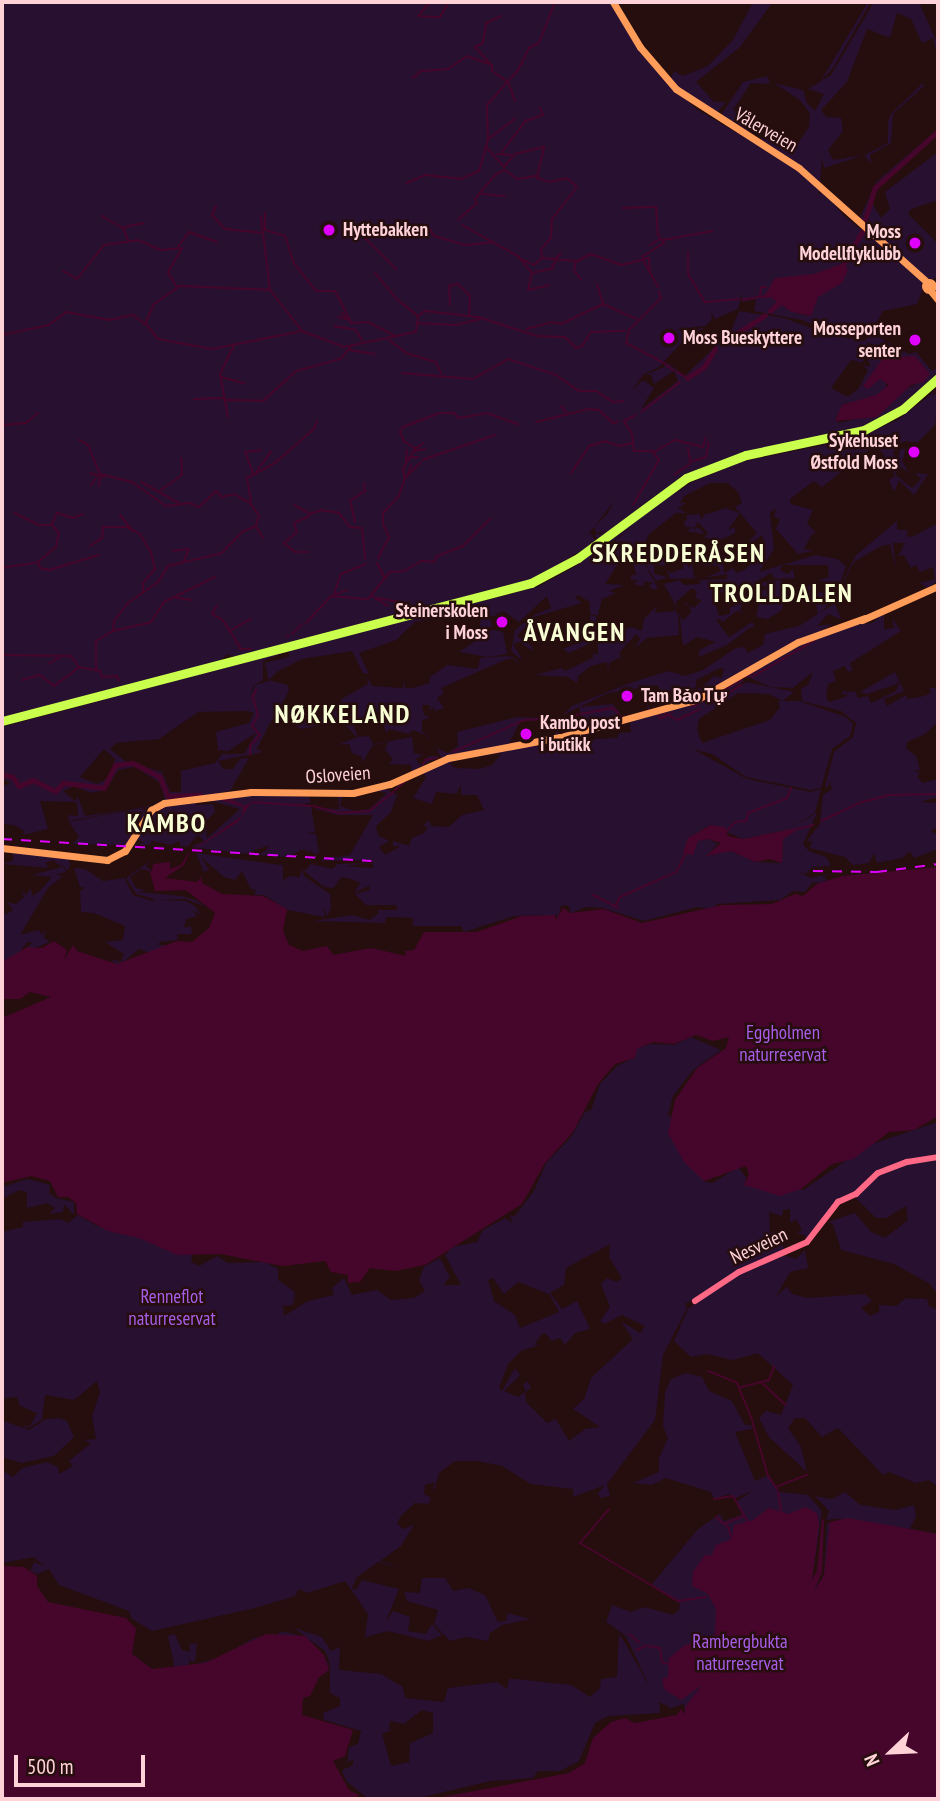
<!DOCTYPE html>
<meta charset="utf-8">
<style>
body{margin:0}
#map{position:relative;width:940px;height:1801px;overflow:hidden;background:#260d0e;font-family:"PT Sans Narrow",sans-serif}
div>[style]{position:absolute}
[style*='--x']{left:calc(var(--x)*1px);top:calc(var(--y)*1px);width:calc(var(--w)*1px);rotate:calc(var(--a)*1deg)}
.green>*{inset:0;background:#281030}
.water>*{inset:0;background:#46062b}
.stream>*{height:2px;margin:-1px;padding:0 1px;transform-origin:1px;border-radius:1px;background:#46062b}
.river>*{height:4.5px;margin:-2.25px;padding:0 2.25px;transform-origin:2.25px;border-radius:2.25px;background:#46062b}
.secondary>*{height:6px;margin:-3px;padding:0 3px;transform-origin:3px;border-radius:3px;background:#ff6986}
.primary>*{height:7px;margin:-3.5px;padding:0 3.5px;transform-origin:3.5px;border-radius:3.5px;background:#ff9c59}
.primary>.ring{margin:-3.5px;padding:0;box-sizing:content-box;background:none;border:7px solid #ff9c59;border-radius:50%}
.highway>*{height:9px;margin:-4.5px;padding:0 4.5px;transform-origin:4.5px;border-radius:4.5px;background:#caff4d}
.rail>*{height:2px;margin-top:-1px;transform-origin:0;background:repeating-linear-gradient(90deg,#df00fd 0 10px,transparent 0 19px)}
.dots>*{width:19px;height:19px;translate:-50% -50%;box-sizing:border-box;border:4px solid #260d0e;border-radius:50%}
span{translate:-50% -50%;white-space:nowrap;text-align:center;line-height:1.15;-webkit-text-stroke:5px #260d0e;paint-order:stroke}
.street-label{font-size:19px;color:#ffd2d7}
.poi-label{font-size:19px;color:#ffd2d7;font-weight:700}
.left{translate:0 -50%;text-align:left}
.right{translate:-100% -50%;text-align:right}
.park-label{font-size:19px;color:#a85ee9}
.district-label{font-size:26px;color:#f9ffd4;font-weight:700;letter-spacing:2px}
.frame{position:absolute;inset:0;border:4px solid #ffd2d7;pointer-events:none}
.north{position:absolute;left:856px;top:1717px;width:70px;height:70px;-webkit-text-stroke:5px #260d0e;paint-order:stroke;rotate:247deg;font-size:19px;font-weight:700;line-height:28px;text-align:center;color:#ffd2d7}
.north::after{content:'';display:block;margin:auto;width:24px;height:32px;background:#ffd2d7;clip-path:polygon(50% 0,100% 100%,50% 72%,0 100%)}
.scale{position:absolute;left:14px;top:1755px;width:131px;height:32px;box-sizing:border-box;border:4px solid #ffd2d7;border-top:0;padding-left:9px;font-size:21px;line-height:24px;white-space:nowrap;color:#ffd2d7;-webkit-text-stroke:5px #260d0e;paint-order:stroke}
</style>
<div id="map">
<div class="green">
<div style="clip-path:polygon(evenodd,2px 2px,428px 2px,422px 8px,429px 2px,612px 2px,650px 64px,696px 109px,797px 168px,820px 188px,818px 195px,823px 191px,844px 216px,916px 274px,924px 286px,917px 304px,883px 311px,872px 330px,859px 336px,835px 335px,802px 320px,754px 311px,756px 299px,742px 302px,742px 292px,738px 309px,715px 319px,711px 312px,712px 319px,706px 326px,678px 329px,688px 336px,690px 332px,702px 328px,704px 329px,691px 333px,687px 344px,707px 331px,714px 340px,706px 338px,706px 333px,684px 348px,686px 338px,659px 367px,644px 374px,631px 391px,643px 380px,654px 388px,641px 409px,678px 381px,674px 371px,654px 384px,651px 375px,645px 375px,664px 367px,666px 362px,685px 376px,731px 331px,739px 311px,784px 318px,830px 335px,865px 341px,871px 333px,909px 354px,916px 352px,932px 371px,938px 367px,938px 375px,905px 406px,860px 429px,748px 453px,696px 471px,656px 495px,598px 540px,594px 534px,601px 534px,606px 531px,597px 533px,594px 527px,607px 514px,615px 500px,587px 536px,591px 533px,596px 542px,527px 583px,235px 657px,227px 654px,219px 662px,2px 719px,2px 2px,792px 278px,818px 283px,814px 289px,818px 294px,810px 301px,807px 316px,788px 310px,770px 294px,775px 282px,792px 278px,2px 2px,867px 342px,882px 349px,878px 354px,872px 348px,867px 358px,871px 367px,862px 365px,868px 370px,859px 388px,848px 397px,831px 388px,851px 360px,862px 363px,871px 348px,867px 342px,2px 2px,909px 356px,909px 364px,926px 373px,926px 379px,896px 394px,877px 414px,838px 423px,836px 417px,844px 404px,885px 394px,887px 380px,876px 379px,864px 388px,872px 374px,888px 359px,905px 361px,909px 356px)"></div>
<div style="clip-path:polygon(753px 2px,773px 2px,739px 48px,696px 82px,714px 102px,726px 102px,716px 114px,686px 96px,657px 64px,671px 78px,674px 71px,683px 76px,708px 66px,733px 40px)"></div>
<div style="clip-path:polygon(868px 2px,871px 2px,833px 68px,820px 82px)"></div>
<div style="clip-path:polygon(874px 2px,919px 2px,938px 45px,938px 57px,933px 38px,922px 43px,911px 19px,897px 13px,890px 38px,867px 29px,847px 82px,821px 110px,826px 117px,841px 118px,843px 131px,828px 150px,833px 160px,865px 155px,888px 143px,888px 121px,891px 114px,923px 83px,924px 86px,893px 114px,891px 143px,870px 155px,872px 164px,864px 155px,824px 168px,822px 157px,820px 184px,761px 140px,766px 130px,752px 123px,748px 133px,721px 115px,743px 82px,767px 76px,770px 84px,751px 83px,733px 110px,797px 145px,809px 127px,810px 114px,801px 101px,774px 83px,803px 90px,807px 103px,815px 111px,824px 94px,808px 89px,831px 75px)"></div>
<div style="clip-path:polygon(938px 129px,937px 135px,878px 188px,872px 203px,881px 218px,890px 209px,885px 192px,938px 152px,938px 200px,911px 209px,908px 214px,938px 244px,938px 276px,930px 281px,860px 218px,876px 182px)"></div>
<div style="clip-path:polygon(evenodd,938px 389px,932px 396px,938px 393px,935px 425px,917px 443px,906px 441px,889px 447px,897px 450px,892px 452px,897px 458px,891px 458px,897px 462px,900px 450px,907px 447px,902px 461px,909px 473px,901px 467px,895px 474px,912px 488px,921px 479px,915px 473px,928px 474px,914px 495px,899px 480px,894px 492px,889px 480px,895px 476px,886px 458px,880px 460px,885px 456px,875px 445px,822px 487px,814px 481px,790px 499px,791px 504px,813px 510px,807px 523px,816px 533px,812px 534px,804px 549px,813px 551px,798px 554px,776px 529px,780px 519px,774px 517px,776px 508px,770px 513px,774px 549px,759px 572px,816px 555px,837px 559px,846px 566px,835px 598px,818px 615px,815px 598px,798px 588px,800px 584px,811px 586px,816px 593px,824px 592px,828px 582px,817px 580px,829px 577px,828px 565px,783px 565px,780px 570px,788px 574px,793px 569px,795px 578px,775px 579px,771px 573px,754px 583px,755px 590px,765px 590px,767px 586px,760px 587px,764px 582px,781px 580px,794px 597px,793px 601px,785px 596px,782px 610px,768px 619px,756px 617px,761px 595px,753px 590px,725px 591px,713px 597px,719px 616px,730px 614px,730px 608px,743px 600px,740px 610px,744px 613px,737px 611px,721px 623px,721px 619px,716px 620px,729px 637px,752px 622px,759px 631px,755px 626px,748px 629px,727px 645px,699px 657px,699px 650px,716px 642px,697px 637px,683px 646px,679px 611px,682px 621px,691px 613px,690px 606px,682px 602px,687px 603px,694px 608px,702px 600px,695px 598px,697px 592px,692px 588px,676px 602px,677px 608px,664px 584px,679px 580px,684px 585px,699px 584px,701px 580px,727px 579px,727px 574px,704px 578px,721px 571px,718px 566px,701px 565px,698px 558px,687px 562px,689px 568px,692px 561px,694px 577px,700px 578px,670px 579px,667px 570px,671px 573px,684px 568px,682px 563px,697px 556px,691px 551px,677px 557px,667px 559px,665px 566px,654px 564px,654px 574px,668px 577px,656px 581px,646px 565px,645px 547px,650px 546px,652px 558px,647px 559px,660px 563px,664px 552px,657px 549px,668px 544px,668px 537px,669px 558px,687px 545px,702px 547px,698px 555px,704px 561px,738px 551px,743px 546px,741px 539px,746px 544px,757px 533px,735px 507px,742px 503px,738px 492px,728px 483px,710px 483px,684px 496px,680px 503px,686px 503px,678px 508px,687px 513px,676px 513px,648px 535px,644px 548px,643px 561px,658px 588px,653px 590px,649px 586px,653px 583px,643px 581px,645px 584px,644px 586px,633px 584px,639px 580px,631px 580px,631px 575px,636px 575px,631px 552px,614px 542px,633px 525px,590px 560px,613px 545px,622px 547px,623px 556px,605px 584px,624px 585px,609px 591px,616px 593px,602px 599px,598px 615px,590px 614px,590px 602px,578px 595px,575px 598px,582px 603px,534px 617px,517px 636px,532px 646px,533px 651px,519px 642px,513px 644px,523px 661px,511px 651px,515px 630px,534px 615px,551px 608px,547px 596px,519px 622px,503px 611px,496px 617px,489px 615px,492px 625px,498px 619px,501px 622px,479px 632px,481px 618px,470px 616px,472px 611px,415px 622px,396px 640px,359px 653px,369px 674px,363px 673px,352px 651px,302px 659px,277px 672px,269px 680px,287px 685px,289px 690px,277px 713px,284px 716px,276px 714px,270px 723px,257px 749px,263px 752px,218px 761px,223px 769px,233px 769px,240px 759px,249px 758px,230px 791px,69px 821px,68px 815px,78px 816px,77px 802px,40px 801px,48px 829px,23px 835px,24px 831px,14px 825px,2px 824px,2px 787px,10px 783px,2px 778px,2px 727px,288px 651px,263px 661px,263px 680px,253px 686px,249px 699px,255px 685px,269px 681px,265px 663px,289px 657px,289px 651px,537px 587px,576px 566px,645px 513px,692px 482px,745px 461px,859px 438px,899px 419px,938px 389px,762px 535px,765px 543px,763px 550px,756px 547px,762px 551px,757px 561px,750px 556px,753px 563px,744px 570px,736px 573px,733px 568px,724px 573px,723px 564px,733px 559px,742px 562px,738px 553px,762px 535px,938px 389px,248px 711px,254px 713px,249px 723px,216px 732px,218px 750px,228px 751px,256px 733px,244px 754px,222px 754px,215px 763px,181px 771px,181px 792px,170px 792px,162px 772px,125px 761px,110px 749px,116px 743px,159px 739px,198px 712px,248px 711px,938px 389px,104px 749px,115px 759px,109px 778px,97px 784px,80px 777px,104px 749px,938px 389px,135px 767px,159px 782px,165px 799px,149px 807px,85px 816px,78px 797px,75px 801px,63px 791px,74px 786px,91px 793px,106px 790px,118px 770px,135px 767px)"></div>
<div style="clip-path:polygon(726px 508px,740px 513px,728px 530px,735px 527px,735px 533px,723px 539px,704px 538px,708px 533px,698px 522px,693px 530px,698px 527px,705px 534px,686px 531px,693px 527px,685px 527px,684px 521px,676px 523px,687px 520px,687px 515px,700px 514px,701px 520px,704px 515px)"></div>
<div style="clip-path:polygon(897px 521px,897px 530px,907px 530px,907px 536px,912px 537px,938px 523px,938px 581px,927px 588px,920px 583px,935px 579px,933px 567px,920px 572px,916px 565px,911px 568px,904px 555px,898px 556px,905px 543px,893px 543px,896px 569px,890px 544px,881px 546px,854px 562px,838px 591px,841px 604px,838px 590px,856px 555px)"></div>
<div style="clip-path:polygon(671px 602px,678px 615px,679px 635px,647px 638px,635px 648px,640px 639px,636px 634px,619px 653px,621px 657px,609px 663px,608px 673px,607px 662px,591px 666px,578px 676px,577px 683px,568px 677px,535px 675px,562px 668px,565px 671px,593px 658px,593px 653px,598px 655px,598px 640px,569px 653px,563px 649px,591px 638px,590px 615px,596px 616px,597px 631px,607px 636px,632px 627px,642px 631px,644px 619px,657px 606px,655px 613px,675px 611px)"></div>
<div style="clip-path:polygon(835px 603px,841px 619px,828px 614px,817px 626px,833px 624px,720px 688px,677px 703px,682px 701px,679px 693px,701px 688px,714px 676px,721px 678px,724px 669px,720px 668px,696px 680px,696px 687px,689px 690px,662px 692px,665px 706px,676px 705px,578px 733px,567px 734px,562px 731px,560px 722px,561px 720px,564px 732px,576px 730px,572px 721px,573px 716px,579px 713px,574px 718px,577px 728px,584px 727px,579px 707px,613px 704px,623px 717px,648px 710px,646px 698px,650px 711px,665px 708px,658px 685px,608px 693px,563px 715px,572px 706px,627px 684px,668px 671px,685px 676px,703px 670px,736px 648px,744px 647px,748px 653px,763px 645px,765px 634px,799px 626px)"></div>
<div style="clip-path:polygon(884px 613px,884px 629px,894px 628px,892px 618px,901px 631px,850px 663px,853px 670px,848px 672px,845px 666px,833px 671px,836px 681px,828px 684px,826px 696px,829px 702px,845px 697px,848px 693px,841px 695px,843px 691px,856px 692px,858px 698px,868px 696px,871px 703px,896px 691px,899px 684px,897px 680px,897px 684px,867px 694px,860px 692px,895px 672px,904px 691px,884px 699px,887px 706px,906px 695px,908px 699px,924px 696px,931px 693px,929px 688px,938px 688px,935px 691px,938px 692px,938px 722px,925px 734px,907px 742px,906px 748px,916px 756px,920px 770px,913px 771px,920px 773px,917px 777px,923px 783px,938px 779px,938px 797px,920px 802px,938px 803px,938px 827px,931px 831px,936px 834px,938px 828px,938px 849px,914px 858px,910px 851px,902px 858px,877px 863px,874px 853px,869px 863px,853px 865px,845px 857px,810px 848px,812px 841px,807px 841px,820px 824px,823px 795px,832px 789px,830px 781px,828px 788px,825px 786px,834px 752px,853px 737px,856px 723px,841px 711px,802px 701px,801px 688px,808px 685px,813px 672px,793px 688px,771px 687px,746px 676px,785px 650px,851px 625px,872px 623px)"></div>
<div style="clip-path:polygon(492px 630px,503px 631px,507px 654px,487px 657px,459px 652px)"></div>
<div style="clip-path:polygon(508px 656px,513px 657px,518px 662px,518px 664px,513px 658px,505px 660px,441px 688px,444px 693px,437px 698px,444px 708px,435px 711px,433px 707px,430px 711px,430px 705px,422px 705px,424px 715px,430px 717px,422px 721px,422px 732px,429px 736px,427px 741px,428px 736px,413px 730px,409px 734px,389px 729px,386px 733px,381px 718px,369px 722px,372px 715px,380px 716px,379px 712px,366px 716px,353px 725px,358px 737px,369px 736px,373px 744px,412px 737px,414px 753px,422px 755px,423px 748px,423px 755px,416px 759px,420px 765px,429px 756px,438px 756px,412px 772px,411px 765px,389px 764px,393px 759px,385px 750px,388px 742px,373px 745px,362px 763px,362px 757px,352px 753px,349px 744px,337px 745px,357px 737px,341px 721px,301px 729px,286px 719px,294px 722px,300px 710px,301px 722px,331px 714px,343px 698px,368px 684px,367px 676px,372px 686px,403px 688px,403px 679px,405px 688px,413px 688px,429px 683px,430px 677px,447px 665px,478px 669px,480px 658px)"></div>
<div style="clip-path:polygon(evenodd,741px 679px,744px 681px,730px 691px,747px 682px,794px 692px,783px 701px,769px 694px,738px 693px,699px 719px,697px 730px,702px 743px,770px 720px,780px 707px,778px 701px,799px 701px,846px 717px,853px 724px,850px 736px,832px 749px,821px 788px,811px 790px,746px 777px,712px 754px,693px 749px,747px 779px,811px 792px,821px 789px,815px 813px,787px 829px,817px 813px,803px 844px,809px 851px,826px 857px,831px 866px,812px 867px,806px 874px,798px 872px,811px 878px,829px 874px,822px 877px,827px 879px,823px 884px,813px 882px,805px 892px,793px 891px,780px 900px,717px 904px,712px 909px,697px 907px,644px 921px,603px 908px,586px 907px,571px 913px,568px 905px,561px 906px,558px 918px,557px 915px,514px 916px,464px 932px,461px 926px,413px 926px,413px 918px,386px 917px,385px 923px,313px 921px,352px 915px,370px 920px,379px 913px,377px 910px,397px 910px,396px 905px,366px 905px,355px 894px,370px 890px,369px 886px,354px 893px,360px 883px,351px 879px,341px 877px,334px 888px,324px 887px,304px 871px,311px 864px,333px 869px,337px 864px,371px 863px,346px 866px,373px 868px,372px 860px,322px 861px,319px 838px,322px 859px,350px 855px,373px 815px,338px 815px,313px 808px,339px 809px,338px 797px,325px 796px,384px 788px,397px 795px,391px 812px,376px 826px,378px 835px,389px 841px,379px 847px,385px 855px,401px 846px,393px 846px,393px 841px,409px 846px,412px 838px,424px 833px,428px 827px,423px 826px,429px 820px,431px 826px,449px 827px,462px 815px,484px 810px,477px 795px,461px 795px,461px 785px,456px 794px,436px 792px,432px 804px,413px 798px,426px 777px,422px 771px,455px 759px,450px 764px,455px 768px,479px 769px,492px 765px,502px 753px,474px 757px,479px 755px,533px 745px,552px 754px,564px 746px,558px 740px,612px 726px,572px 740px,617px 738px,619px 733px,631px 732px,630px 722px,616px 724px,706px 701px,741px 679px,376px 791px,387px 793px,369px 809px,355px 811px,340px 806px,342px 797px,376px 791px,741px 679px,710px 825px,743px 839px,792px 829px,794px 832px,783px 839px,782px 863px,755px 862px,731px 851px,706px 856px,718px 844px,708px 839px,698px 841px,693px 854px,683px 853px,688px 838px,710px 825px)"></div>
<div style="clip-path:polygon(517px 717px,546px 718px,520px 722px,509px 743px,556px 734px,556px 721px,549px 720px,552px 717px,558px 720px,559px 734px,441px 758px,436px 748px,448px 753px,458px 746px,457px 732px)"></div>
<div style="clip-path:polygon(243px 793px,309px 797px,311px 803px,300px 804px,311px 805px,315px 832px,307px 833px,316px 834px,319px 852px,316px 855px,309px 850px,308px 856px,307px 850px,301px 850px,287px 857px,258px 855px,266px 850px,269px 845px,245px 854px,191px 847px,204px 841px,198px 835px,187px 847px,180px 846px,179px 841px,172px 845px,153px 841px,149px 844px,154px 845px,134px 845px,144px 843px,137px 839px,154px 810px,195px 799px,197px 805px,213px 804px,215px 812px,206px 821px,207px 838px,240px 809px,200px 798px)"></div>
<div style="clip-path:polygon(141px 808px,148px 812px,139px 823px,142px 814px,138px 814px,129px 845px,72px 844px,79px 837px,69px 822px)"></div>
<div style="clip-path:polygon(2px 850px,69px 858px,70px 866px,67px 871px,60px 860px,66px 872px,55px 875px,63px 876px,48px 888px,20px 935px,39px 930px,42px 935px,46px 928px,44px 938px,50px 942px,35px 948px,27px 947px,33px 943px,27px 942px,16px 957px,2px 961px,2px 916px,13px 910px,7px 902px,16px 904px,24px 897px,21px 890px,26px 895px,31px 888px,32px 896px,39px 892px,52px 877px,32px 875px,62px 867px,53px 860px,45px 863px,49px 868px,2px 864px,13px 861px,13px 854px)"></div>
<div style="clip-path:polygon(196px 853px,280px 865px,302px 863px,283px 865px,283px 880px,278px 884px,289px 876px,300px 877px,302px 867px,304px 876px,330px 894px,331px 908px,327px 917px,324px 906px,325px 917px,288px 910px,264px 895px,254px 895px,256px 890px,251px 889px,242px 871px,235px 880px,224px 877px,201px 857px,209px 870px,204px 872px)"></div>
<div style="clip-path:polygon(150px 861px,146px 866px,153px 872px,141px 869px,130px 877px,136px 888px,145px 890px,139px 892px,181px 896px,196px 900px,206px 907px,185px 899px,158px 900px,185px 901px,195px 906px,201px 915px,192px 910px,197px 916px,186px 919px,184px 928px,191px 926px,192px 934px,177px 934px,178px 940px,160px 942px,158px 945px,165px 945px,153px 954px,139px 949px,123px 962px,116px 964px,110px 959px,121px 962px,124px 954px,105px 942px,123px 940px,125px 926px,94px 913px,81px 912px,80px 891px,85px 888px,80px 887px,74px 868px,85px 869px,103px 881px,124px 878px,133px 895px,155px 902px,151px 899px,158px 900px,136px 894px,126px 878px)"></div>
<div style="clip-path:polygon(evenodd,691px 1037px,721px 1050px,693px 1070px,673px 1096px,667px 1119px,669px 1115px,720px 1151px,705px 1182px,713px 1183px,738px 1167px,746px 1177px,745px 1185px,803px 1190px,869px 1145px,938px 1122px,938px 1295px,930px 1284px,894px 1264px,841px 1250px,833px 1224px,828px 1222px,855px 1213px,871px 1232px,885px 1238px,908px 1220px,906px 1206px,886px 1218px,876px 1218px,852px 1194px,840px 1198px,806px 1242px,805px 1235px,797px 1233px,802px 1230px,796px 1219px,790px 1223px,790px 1209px,783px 1210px,782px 1216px,769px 1212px,770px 1233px,778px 1231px,785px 1252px,685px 1304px,687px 1308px,663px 1355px,655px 1420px,607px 1484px,610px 1496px,600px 1498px,598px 1493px,605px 1485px,573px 1497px,573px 1489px,531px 1484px,502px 1466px,478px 1461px,455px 1461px,439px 1473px,433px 1494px,434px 1482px,425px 1485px,424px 1494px,431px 1498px,428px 1504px,415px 1503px,401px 1516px,397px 1523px,403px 1529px,414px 1525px,401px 1546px,380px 1561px,400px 1568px,378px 1562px,357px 1577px,352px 1588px,356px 1590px,362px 1580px,399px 1589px,385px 1624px,393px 1611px,410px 1617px,408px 1631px,426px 1634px,432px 1624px,442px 1635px,428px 1641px,388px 1631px,365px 1637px,368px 1614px,345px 1581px,307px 1593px,299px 1589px,295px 1596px,255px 1608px,152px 1631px,132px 1619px,129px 1611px,59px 1585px,49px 1569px,38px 1574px,30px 1571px,34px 1562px,45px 1566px,33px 1557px,2px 1563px,2px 1470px,13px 1477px,22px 1468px,47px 1462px,58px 1467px,59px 1474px,73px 1466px,69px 1461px,91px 1443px,83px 1440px,96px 1439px,92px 1416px,100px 1392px,97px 1381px,74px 1400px,45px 1395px,42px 1420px,28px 1428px,21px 1426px,30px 1426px,37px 1413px,20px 1406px,17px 1397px,2px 1399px,2px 1232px,23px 1227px,23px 1222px,61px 1219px,68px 1223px,78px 1215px,97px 1226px,147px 1239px,177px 1255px,193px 1253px,191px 1262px,199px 1266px,217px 1256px,228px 1263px,265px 1262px,278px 1269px,278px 1280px,295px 1292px,293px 1305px,283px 1306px,284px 1316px,308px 1301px,334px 1295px,332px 1288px,344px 1278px,352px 1295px,377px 1290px,391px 1300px,414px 1298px,425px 1291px,419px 1280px,424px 1267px,440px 1258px,450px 1277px,443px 1285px,461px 1285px,445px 1255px,452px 1247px,477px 1242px,483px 1230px,505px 1218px,512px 1223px,510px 1215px,514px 1217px,534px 1191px,546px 1163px,571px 1137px,585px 1112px,591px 1110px,600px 1084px,617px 1066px,630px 1060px,626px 1060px,626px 1052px,651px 1044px,674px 1045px,691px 1037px,610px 1244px,609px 1257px,622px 1278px,617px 1282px,607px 1278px,601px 1284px,610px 1307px,600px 1321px,604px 1324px,622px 1315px,645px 1326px,640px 1333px,621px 1321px,633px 1339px,591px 1378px,584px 1399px,573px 1409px,600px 1427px,585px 1429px,569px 1441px,556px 1419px,547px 1423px,526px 1402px,525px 1393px,531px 1387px,527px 1381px,523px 1385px,526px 1391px,518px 1397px,504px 1391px,520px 1375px,515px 1368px,502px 1391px,499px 1388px,508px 1364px,521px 1351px,542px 1344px,534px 1345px,541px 1335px,545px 1333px,552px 1341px,560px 1338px,565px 1345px,575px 1333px,590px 1329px,577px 1301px,562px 1309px,550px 1293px,564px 1285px,566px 1268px,610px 1244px,691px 1037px,493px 1278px,504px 1294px,518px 1282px,549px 1294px,559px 1312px,520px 1328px,515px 1315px,494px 1301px,488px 1280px,493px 1278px)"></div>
<div style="clip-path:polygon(28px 1179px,50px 1185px,49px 1193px,56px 1198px,74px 1202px,74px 1215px,64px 1204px,63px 1212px,49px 1214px,55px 1208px,47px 1203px,27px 1208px,27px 1192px,19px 1190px,2px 1199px,2px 1187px)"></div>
<div style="clip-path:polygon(805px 1250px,808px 1268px,790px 1272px,776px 1296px,787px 1287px,792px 1294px,808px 1298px,865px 1294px,872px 1301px,861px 1308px,870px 1316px,879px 1312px,879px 1305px,896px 1306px,906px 1298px,927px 1299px,929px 1306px,938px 1310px,938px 1487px,929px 1480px,916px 1483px,889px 1472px,883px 1475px,838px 1428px,822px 1437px,805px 1418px,795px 1418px,788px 1428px,801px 1447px,807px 1472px,769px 1437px,759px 1418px,766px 1411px,781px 1415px,793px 1385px,758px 1353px,733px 1360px,706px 1354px,691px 1357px,674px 1341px,688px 1309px,739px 1272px,783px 1255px,796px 1259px)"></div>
<div style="clip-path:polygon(evenodd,686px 1373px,702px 1377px,709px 1391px,732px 1401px,745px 1425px,751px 1425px,752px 1429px,735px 1432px,755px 1481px,769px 1475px,780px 1492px,808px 1495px,822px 1511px,812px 1580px,817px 1571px,823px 1518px,822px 1572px,812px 1593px,824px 1575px,827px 1524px,844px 1518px,826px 1520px,829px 1511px,815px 1496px,832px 1499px,845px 1492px,860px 1505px,896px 1510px,914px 1505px,916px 1516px,910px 1529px,938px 1534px,798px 1696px,685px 1714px,684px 1704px,668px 1709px,670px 1707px,659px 1702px,660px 1713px,608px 1716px,595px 1723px,579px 1761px,560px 1771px,538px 1771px,533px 1778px,491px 1781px,414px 1799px,366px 1797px,346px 1781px,342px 1770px,353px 1765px,353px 1760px,347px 1762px,349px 1747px,358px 1744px,361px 1731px,324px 1720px,323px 1713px,340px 1706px,340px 1698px,330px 1693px,330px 1664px,325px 1651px,294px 1628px,322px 1637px,331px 1651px,340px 1647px,339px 1670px,381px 1674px,403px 1687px,405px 1698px,444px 1702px,448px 1688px,497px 1682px,507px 1689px,509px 1679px,516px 1679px,571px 1685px,590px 1697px,600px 1688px,601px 1679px,617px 1677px,619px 1633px,650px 1687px,625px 1635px,606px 1622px,612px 1605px,631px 1612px,645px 1607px,673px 1615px,679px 1610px,680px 1604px,652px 1584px,698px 1529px,720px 1514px,724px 1521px,742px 1515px,736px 1502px,753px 1490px,734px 1499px,729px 1494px,714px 1499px,711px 1492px,666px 1478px,652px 1485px,633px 1483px,659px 1472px,659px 1458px,668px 1438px,663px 1427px,665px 1392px,671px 1379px,686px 1373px,422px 1710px,433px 1713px,433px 1733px,410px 1743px,409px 1762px,391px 1766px,382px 1734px,393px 1729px,389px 1729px,390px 1721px,404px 1724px,422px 1710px)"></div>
<div style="clip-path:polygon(59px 1418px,67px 1421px,74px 1437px,54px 1456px,22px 1463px,2px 1457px,4px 1421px,29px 1430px,46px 1419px)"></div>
<div style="clip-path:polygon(422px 1578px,445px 1578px,453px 1591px,468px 1588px,485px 1595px,498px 1622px,506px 1621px,508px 1613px,530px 1619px,502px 1625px,490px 1633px,488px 1641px,466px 1637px,450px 1641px,434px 1624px,438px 1610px,407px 1601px,404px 1592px,420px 1593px)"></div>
<div style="clip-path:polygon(286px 1632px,308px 1638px,328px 1663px,329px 1670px,319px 1677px,310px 1696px,224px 1662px,152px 1673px,130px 1662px,134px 1655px,152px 1669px,175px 1669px,168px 1636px,175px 1634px,182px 1650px,190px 1652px,189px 1645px,197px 1643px,195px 1662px,190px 1661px,190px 1654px,189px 1664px,177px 1669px,219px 1658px,254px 1638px,274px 1634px,278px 1638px,278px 1633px)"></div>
</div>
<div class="water">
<div style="clip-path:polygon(844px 263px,848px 270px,842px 283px,818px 297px,811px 316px,792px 312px,770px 297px,763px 299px,775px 278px,814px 274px)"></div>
<div style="clip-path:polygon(915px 356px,930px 374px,924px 382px,911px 385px,877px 417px,835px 421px,842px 405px,876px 395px,889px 385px,880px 379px,868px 389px,863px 386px,883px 358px)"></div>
<div style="clip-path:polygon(213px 798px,229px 798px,245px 806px,249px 803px,251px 803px,238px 822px,189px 853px,184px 865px,165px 878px,197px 882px,201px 877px,202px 883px,222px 894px,263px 896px,287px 909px,283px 931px,289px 945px,303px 951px,327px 946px,333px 955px,371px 948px,406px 956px,405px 951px,414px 950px,424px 932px,477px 932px,522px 916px,555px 915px,556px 920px,563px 908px,571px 913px,604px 909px,642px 923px,722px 905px,772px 904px,795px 894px,803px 896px,817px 884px,842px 876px,938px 867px,938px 1116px,914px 1130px,889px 1132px,853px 1159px,832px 1164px,801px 1189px,780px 1196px,744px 1185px,749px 1174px,746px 1166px,704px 1181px,684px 1162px,668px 1133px,675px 1100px,697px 1068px,726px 1048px,729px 1037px,713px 1041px,696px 1035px,674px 1044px,653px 1042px,637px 1049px,635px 1058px,615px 1064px,598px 1084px,573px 1132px,545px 1163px,522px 1204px,425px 1265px,395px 1271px,370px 1268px,360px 1282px,348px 1283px,348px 1275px,331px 1272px,325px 1261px,282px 1266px,221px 1254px,177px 1255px,139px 1238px,108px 1231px,77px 1214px,76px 1203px,68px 1197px,58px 1197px,50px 1181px,31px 1176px,2px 1183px,2px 1018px,51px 997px,30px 992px,20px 999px,2px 999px,2px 962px,27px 947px,42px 948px,54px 941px,67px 950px,64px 960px,73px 945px,77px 951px,117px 964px,177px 941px,192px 942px,209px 928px,215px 913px,186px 890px,155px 891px,150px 872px,141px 867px,152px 872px,153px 864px,170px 862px,170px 869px,181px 865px,188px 853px,242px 816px,243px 807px)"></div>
<div style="clip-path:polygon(711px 825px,725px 827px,728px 836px,743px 839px,792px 829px,794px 832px,783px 839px,782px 863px,770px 859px,755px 862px,731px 851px,706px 856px,721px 843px,708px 839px,698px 841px,693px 855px,683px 853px,688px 838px)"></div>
<div style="clip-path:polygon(805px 1507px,817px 1513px,819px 1525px,812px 1580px,817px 1571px,822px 1519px,824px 1520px,822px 1572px,813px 1593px,824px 1575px,830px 1522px,848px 1518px,938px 1534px,938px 1799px,432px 1799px,569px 1773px,585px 1763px,593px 1738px,611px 1722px,625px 1718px,635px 1723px,677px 1715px,681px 1709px,685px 1714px,685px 1707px,702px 1685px,681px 1700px,664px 1689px,662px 1679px,668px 1677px,669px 1658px,685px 1645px,714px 1637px,715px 1630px,716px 1609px,707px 1593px,692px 1586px,693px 1572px,705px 1555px,712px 1555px,716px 1545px,732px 1539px,734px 1525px,753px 1520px,769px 1508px,788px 1514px)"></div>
<div style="clip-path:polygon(2px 1566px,24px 1567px,37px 1576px,37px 1586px,48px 1602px,126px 1618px,136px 1629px,132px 1654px,152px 1669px,205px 1663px,266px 1634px,305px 1636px,324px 1655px,329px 1670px,319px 1677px,310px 1696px,303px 1698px,302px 1715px,353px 1730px,345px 1756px,333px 1761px,349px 1790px,359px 1795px,356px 1799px,2px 1799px)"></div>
</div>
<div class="stream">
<div style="--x:430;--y:2;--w:18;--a:131"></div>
<div style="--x:418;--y:16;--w:22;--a:3"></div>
<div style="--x:440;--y:17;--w:17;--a:-59"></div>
<div style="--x:490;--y:64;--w:23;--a:-131"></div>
<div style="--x:475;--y:47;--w:9;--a:-27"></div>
<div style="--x:483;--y:43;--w:20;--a:-81"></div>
<div style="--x:486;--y:23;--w:17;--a:-25"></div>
<div style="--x:413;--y:78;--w:11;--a:-41"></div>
<div style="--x:421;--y:71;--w:27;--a:-4"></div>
<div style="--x:448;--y:69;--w:23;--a:-34"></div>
<div style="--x:467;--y:56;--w:27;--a:20"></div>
<div style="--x:492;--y:65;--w:6;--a:90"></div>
<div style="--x:492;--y:71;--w:19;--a:35"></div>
<div style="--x:508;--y:82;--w:20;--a:70"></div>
<div style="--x:488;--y:139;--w:34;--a:-92"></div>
<div style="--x:487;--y:105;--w:47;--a:-48.5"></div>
<div style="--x:518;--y:70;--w:25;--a:-63"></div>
<div style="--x:529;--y:48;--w:11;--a:-27"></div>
<div style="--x:539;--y:43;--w:44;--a:-68.7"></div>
<div style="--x:487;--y:148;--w:25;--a:48"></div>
<div style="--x:504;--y:167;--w:17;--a:-50"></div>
<div style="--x:515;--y:154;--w:30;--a:-14"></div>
<div style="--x:544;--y:147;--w:32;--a:103"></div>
<div style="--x:537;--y:178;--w:14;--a:17"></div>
<div style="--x:550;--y:182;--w:17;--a:-13"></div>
<div style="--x:567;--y:178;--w:13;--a:42"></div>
<div style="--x:577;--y:187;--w:41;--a:128"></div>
<div style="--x:552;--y:219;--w:19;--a:93"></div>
<div style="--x:551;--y:238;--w:15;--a:132"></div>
<div style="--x:541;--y:249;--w:9;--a:84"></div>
<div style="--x:502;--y:152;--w:39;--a:-53"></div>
<div style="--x:525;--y:121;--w:19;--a:-18"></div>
<div style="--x:543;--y:115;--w:8;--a:-113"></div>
<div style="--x:497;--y:154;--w:14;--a:4"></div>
<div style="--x:407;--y:183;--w:20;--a:-24"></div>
<div style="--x:425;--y:175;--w:36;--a:6"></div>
<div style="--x:461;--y:179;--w:20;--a:-24"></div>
<div style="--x:479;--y:171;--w:33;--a:-74"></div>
<div style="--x:488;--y:139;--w:34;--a:-37"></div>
<div style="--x:482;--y:194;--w:23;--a:5"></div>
<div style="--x:216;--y:206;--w:10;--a:114"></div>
<div style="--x:212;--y:215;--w:19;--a:47"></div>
<div style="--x:225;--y:229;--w:37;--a:6"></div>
<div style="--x:623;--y:208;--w:33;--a:-2"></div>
<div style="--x:656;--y:207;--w:28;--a:86"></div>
<div style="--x:658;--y:235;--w:10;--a:53"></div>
<div style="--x:664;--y:243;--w:26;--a:148"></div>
<div style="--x:265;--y:213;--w:17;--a:90"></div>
<div style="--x:265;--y:230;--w:21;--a:17"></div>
<div style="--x:285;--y:236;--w:28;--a:72"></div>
<div style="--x:294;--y:263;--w:36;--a:52"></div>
<div style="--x:316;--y:291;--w:19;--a:0"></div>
<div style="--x:335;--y:291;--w:36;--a:63"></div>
<div style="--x:351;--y:323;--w:17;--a:-3"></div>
<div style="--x:368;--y:322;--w:31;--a:27"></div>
<div style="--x:102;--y:216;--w:24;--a:30"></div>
<div style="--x:123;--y:228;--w:13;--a:67"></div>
<div style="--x:261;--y:216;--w:75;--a:83.1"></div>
<div style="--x:458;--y:220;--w:25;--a:-42"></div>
<div style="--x:477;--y:203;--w:4;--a:-117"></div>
<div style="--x:475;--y:199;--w:33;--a:-50"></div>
<div style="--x:496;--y:174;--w:10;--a:-24"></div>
<div style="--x:505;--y:170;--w:15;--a:37"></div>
<div style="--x:517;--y:179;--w:19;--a:-9"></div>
<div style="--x:462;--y:225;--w:64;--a:29"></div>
<div style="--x:518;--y:256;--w:22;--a:51"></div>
<div style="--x:532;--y:273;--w:22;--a:-13"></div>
<div style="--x:125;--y:227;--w:19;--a:-12"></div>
<div style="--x:429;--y:228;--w:9;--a:58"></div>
<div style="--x:434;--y:236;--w:33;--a:16"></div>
<div style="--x:466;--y:245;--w:27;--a:-6"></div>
<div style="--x:363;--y:236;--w:47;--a:45"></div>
<div style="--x:663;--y:240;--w:50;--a:-10.4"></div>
<div style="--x:650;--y:245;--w:12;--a:-31"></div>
<div style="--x:178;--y:247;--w:19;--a:-54"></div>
<div style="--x:189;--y:232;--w:30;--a:20"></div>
<div style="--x:688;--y:252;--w:22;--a:90"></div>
<div style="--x:688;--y:274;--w:33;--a:59"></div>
<div style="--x:705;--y:302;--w:34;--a:-5"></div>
<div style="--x:523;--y:260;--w:12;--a:24"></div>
<div style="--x:534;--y:265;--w:11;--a:-41"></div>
<div style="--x:542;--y:258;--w:35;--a:5"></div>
<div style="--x:577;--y:261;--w:16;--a:-27"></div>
<div style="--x:591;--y:254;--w:33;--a:20"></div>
<div style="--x:622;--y:265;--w:28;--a:-15"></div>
<div style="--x:649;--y:258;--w:15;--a:86"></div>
<div style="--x:553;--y:260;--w:10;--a:-37"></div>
<div style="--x:643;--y:260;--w:31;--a:61"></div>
<div style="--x:552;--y:266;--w:6;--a:-51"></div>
<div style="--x:574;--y:270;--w:9;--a:-77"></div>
<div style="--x:63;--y:271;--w:16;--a:30"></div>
<div style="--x:77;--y:279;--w:43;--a:-51.5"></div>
<div style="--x:104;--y:245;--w:34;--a:-8"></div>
<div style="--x:138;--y:240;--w:24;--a:24"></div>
<div style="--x:160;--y:250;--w:22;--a:-5"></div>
<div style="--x:182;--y:248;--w:28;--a:120"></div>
<div style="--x:168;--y:272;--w:16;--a:60"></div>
<div style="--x:575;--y:272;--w:9;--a:49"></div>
<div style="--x:375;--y:273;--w:35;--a:50"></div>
<div style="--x:398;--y:300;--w:26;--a:39"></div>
<div style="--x:532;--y:273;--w:17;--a:103"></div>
<div style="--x:528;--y:290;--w:22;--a:-13"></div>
<div style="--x:597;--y:284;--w:21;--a:73"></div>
<div style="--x:603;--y:304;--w:36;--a:24"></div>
<div style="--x:760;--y:295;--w:8;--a:-83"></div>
<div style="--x:761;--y:287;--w:5;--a:0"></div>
<div style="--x:742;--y:300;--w:23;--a:-10"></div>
<div style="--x:450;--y:305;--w:19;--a:-93"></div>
<div style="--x:449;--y:286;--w:9;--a:-13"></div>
<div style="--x:458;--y:284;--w:17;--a:45"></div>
<div style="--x:470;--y:296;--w:18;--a:93"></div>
<div style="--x:342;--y:313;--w:9;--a:49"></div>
<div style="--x:645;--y:314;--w:23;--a:-45"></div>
<div style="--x:661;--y:298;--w:7;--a:-106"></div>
<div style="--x:643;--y:316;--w:20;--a:135"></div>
<div style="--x:629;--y:330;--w:13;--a:103"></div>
<div style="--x:626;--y:343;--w:43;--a:27.8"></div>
<div style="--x:338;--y:317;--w:11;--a:15"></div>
<div style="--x:419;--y:323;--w:37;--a:3"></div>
<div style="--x:456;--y:325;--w:25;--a:-14"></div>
<div style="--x:146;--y:324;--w:19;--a:51"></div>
<div style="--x:158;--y:339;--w:55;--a:10.5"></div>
<div style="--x:212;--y:349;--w:92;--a:-11.3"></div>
<div style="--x:334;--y:326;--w:22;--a:10"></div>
<div style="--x:356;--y:330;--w:12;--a:59"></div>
<div style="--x:526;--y:329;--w:27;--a:-15"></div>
<div style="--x:552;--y:322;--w:9;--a:13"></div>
<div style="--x:561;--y:324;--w:47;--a:-25.5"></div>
<div style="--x:416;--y:331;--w:15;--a:-82"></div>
<div style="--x:418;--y:316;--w:9;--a:-36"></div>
<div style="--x:425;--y:311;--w:53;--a:6.5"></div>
<div style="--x:478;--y:317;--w:62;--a:17.9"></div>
<div style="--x:537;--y:336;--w:28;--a:2"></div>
<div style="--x:565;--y:337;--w:16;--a:45"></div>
<div style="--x:576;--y:348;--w:6;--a:-18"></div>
<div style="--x:582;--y:346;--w:17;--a:-57"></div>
<div style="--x:591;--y:332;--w:34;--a:-2"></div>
<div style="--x:2;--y:335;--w:48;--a:-12"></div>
<div style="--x:49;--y:325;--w:21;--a:-37"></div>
<div style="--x:66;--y:312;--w:44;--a:10.5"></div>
<div style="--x:109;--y:320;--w:25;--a:-12"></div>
<div style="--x:133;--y:315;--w:15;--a:37"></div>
<div style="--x:145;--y:324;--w:22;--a:-66"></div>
<div style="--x:154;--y:304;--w:32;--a:-35"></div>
<div style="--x:180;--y:286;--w:90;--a:2.5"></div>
<div style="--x:270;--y:290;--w:52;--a:52"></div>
<div style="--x:302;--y:331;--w:45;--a:20.9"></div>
<div style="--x:344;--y:347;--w:73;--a:-11.9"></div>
<div style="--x:389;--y:340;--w:21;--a:37"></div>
<div style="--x:406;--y:353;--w:31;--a:17"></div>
<div style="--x:436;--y:362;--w:12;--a:66"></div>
<div style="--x:349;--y:350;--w:26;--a:9"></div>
<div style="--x:665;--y:364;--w:10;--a:37"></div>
<div style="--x:676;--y:371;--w:13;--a:32"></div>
<div style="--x:402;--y:373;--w:71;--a:4.8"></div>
<div style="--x:473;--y:379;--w:40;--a:-29.7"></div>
<div style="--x:508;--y:359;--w:51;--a:18.4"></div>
<div style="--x:556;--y:375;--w:28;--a:35"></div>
<div style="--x:579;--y:391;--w:17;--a:0"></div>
<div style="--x:596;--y:391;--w:20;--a:33"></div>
<div style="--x:613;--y:402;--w:10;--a:-6"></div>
<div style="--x:221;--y:377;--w:24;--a:15"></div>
<div style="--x:194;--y:399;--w:29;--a:-2"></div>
<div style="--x:224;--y:400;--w:39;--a:1"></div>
<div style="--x:263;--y:401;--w:45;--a:-42.3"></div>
<div style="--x:296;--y:371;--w:46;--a:-15.3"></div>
<div style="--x:340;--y:359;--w:15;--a:-48"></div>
<div style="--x:561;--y:406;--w:8;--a:50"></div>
<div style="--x:641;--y:412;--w:49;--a:-37.6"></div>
<div style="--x:228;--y:417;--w:44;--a:-100.5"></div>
<div style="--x:220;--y:374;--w:34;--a:-64"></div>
<div style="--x:536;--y:422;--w:54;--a:-14"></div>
<div style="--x:588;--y:409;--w:11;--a:5"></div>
<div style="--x:599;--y:410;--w:19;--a:43"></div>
<div style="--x:613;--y:423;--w:5;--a:-22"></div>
<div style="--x:2;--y:425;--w:24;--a:-5"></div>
<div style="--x:26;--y:423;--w:16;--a:-40"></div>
<div style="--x:79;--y:440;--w:10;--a:29"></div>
<div style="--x:88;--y:445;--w:31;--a:68"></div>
<div style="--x:100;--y:474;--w:33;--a:14"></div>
<div style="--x:132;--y:482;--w:42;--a:35.2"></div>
<div style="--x:166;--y:506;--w:24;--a:-7"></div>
<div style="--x:190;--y:503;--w:10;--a:24"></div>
<div style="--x:199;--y:507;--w:23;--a:-43"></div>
<div style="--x:216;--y:491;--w:8;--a:45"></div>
<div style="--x:222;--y:497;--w:12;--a:-14"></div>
<div style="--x:234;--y:494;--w:18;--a:29"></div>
<div style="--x:250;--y:503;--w:16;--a:55"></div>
<div style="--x:259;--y:516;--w:10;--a:107"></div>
<div style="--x:256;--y:526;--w:15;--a:157"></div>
<div style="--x:242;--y:532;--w:29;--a:134"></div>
<div style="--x:222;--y:553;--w:56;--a:166.5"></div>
<div style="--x:168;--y:566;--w:19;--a:122"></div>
<div style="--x:158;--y:582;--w:37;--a:145"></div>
<div style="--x:128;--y:603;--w:23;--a:128"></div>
<div style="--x:114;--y:621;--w:10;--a:96"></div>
<div style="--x:113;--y:631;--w:20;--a:150"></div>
<div style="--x:96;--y:641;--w:29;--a:90"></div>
<div style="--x:688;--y:448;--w:13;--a:81"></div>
<div style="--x:415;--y:449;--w:10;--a:-37"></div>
<div style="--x:414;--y:451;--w:11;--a:-10"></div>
<div style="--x:654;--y:452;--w:24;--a:-30"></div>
<div style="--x:675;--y:440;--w:29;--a:14"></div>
<div style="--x:703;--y:447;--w:10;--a:-73"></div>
<div style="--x:409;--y:457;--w:9;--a:0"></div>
<div style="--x:422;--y:460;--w:77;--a:-18.9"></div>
<div style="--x:406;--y:461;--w:11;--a:-85"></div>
<div style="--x:690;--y:462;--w:17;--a:-17"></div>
<div style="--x:706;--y:457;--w:15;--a:-79"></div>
<div style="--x:257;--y:471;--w:24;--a:-54"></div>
<div style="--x:90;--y:473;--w:15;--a:16"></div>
<div style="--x:253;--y:473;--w:22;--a:-111"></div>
<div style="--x:245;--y:452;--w:16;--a:-7"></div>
<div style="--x:571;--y:473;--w:32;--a:-56"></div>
<div style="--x:589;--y:446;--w:17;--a:-17"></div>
<div style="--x:605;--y:441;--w:15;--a:20"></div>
<div style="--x:619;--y:446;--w:14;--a:-12"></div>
<div style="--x:408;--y:474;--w:9;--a:-69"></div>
<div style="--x:674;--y:475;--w:19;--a:-35"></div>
<div style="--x:406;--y:477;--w:20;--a:-45"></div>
<div style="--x:141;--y:482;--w:43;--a:28.9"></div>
<div style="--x:91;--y:485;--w:9;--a:-54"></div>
<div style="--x:99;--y:486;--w:8;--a:-83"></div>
<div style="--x:161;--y:490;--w:26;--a:-36"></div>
<div style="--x:182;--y:475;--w:17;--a:-93"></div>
<div style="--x:251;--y:501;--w:23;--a:-100"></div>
<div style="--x:247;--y:478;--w:32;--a:-28"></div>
<div style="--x:275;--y:463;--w:52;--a:-41.1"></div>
<div style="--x:314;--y:429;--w:9;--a:-69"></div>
<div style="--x:294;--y:505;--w:18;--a:29"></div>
<div style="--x:310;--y:514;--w:12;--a:-20"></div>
<div style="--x:321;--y:510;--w:18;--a:9"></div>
<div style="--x:339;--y:513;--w:18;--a:52"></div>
<div style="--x:350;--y:527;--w:12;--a:5"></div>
<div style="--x:362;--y:528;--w:31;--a:84"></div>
<div style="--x:633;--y:505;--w:52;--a:-60"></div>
<div style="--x:659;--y:460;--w:11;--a:-128"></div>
<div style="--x:652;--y:451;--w:18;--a:180"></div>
<div style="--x:634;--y:451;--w:17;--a:-97"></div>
<div style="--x:632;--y:434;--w:15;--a:-122"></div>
<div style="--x:624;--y:421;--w:13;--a:-27"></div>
<div style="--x:120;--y:515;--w:21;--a:51"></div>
<div style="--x:355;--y:522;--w:22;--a:-103"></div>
<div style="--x:350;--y:501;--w:18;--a:-34"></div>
<div style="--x:365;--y:491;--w:8;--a:-97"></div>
<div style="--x:383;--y:522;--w:9;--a:-90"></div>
<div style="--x:383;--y:513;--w:23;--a:-47"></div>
<div style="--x:399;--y:496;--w:19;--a:-72"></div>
<div style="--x:405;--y:478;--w:9;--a:-103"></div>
<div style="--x:403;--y:469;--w:24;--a:-60"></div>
<div style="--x:415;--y:448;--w:13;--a:-148"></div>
<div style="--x:404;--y:441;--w:10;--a:-114"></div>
<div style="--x:400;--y:432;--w:6;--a:-59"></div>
<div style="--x:403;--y:427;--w:39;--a:-21"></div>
<div style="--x:439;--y:413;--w:15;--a:0"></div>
<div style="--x:454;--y:413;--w:7;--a:45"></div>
<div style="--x:459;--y:418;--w:28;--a:-10"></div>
<div style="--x:487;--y:413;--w:33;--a:20"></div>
<div style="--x:52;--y:524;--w:12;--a:-66"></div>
<div style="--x:57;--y:513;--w:17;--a:17"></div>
<div style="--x:73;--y:518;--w:11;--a:-22"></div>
<div style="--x:257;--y:528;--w:12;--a:59"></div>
<div style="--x:90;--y:546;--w:14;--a:-34"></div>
<div style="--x:102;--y:538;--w:11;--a:-85"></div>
<div style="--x:103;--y:527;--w:24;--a:0"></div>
<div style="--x:127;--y:527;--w:15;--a:28"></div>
<div style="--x:140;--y:534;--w:21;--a:59"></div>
<div style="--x:151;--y:552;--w:17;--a:77"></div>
<div style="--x:155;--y:569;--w:18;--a:131"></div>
<div style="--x:143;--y:583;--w:8;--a:90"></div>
<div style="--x:173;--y:551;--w:16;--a:-7"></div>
<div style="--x:189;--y:549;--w:13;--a:113"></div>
<div style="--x:308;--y:552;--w:13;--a:180"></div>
<div style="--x:295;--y:552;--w:14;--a:-141"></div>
<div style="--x:284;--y:543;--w:17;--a:-40"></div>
<div style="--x:297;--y:532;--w:9;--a:-108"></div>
<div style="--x:294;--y:523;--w:17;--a:-25"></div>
<div style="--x:378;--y:558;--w:24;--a:-62"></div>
<div style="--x:389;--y:537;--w:14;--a:-115"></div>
<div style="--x:38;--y:562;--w:6;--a:72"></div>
<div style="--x:40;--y:568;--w:9;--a:13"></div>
<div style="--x:49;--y:570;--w:52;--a:-16.7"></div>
<div style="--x:377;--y:563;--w:16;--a:63"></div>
<div style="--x:2;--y:568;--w:36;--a:-9"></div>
<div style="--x:38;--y:562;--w:23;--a:-40"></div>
<div style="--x:56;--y:547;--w:14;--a:-78"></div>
<div style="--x:59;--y:533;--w:11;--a:-131"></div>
<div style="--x:52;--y:525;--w:13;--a:180"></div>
<div style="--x:39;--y:525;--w:28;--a:-154"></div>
<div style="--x:334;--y:594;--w:21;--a:-71"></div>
<div style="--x:341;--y:574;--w:27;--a:-22"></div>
<div style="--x:336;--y:594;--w:12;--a:-20"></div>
<div style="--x:371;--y:595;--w:20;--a:33"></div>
<div style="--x:176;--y:598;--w:16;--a:7"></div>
<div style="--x:377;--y:598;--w:23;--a:10"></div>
<div style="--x:217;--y:605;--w:10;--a:119"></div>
<div style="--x:212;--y:614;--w:13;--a:29"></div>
<div style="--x:223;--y:620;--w:32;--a:58"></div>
<div style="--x:306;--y:623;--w:37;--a:-47"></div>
<div style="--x:331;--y:596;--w:37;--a:5"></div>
<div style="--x:368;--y:599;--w:35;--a:-51"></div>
<div style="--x:390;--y:572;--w:14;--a:-4"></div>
<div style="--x:404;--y:571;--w:20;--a:-30"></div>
<div style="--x:421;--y:561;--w:13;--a:4"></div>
<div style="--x:434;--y:562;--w:7;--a:-63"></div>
<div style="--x:437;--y:556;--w:28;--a:-21"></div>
<div style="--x:463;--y:546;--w:38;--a:-45"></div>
<div style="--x:113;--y:631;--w:39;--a:-13"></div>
<div style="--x:151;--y:622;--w:24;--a:-57"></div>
<div style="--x:164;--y:602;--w:57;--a:-26.1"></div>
<div style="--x:229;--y:631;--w:25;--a:-29"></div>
<div style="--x:292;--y:634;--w:14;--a:-45"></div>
<div style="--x:287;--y:636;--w:2;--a:-27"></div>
<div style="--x:240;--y:649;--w:11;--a:0"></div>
<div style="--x:2;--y:655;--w:69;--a:0.8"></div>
<div style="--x:71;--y:656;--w:14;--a:54"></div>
<div style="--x:48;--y:664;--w:13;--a:-29"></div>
<div style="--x:746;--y:677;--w:14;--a:-34"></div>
<div style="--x:752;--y:677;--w:73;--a:-30.4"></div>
<div style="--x:22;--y:680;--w:19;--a:-16"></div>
<div style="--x:40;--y:675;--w:18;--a:38"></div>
<div style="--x:54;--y:686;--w:31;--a:-37"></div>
<div style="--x:79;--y:667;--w:21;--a:11"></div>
<div style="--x:100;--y:671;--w:6;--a:72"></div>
<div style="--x:102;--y:677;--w:15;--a:-4"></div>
<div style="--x:117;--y:676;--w:5;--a:68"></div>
<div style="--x:709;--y:701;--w:1;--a:0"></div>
<div style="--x:713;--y:702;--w:33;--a:-31"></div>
<div style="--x:691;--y:706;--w:7;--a:-8"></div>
<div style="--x:677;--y:708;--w:33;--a:-16"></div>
<div style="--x:709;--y:699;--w:38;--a:-30"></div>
<div style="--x:663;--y:712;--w:16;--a:30"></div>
<div style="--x:677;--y:720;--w:25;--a:-26"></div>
<div style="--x:581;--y:714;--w:33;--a:-11"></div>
<div style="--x:613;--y:708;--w:13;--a:45"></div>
<div style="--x:657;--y:714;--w:6;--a:45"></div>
<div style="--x:661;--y:718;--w:11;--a:-22"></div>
<div style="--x:573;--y:716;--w:6;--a:-18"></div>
<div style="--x:526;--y:720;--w:20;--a:-3"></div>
<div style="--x:453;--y:752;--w:78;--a:-24.3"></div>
<div style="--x:250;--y:755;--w:9;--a:-90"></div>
<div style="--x:250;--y:746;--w:15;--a:-48"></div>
<div style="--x:260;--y:735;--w:12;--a:-132"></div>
<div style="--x:252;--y:726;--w:13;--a:-61"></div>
<div style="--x:258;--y:715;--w:19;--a:-106"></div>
<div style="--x:253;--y:697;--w:8;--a:-67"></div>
<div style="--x:425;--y:760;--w:12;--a:-9"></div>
<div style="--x:423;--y:765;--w:3;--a:-72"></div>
<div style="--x:395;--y:790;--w:12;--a:-42"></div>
<div style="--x:252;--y:802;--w:59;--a:3.9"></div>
<div style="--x:313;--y:806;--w:27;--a:15"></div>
<div style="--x:339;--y:813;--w:30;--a:-4"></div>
<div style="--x:369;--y:811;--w:31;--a:-38"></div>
<div style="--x:821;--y:821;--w:42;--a:-25.3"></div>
<div style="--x:859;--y:803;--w:30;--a:-15"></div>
<div style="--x:888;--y:795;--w:50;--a:-1.1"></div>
<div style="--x:793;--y:830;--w:21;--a:-14"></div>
<div style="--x:727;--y:831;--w:12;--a:-48"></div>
<div style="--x:735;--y:822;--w:11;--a:-5"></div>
<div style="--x:746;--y:821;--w:8;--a:-76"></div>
<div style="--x:748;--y:813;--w:42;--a:-21"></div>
<div style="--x:787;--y:798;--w:11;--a:-68"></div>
<div style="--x:593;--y:895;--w:29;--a:27"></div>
<div style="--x:615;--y:907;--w:11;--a:-63"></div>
<div style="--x:620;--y:897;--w:61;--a:-24.1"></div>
<div style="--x:676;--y:872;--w:21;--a:-62"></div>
<div style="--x:708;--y:1371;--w:31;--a:22"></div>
<div style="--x:737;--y:1383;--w:42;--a:67.7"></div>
<div style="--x:761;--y:1382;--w:34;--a:43"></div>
<div style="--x:741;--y:1387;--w:29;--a:-14"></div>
<div style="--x:769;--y:1380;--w:15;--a:-70"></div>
<div style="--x:753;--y:1424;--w:54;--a:73.9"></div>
<div style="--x:768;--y:1476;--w:16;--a:55"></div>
<div style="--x:778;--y:1486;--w:31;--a:-21"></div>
<div style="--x:778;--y:1492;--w:19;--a:81"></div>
<div style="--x:714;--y:1499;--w:19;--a:-9"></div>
<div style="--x:733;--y:1496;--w:30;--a:60"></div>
<div style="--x:609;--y:1509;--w:45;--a:130.5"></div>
<div style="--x:580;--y:1543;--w:114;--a:30.6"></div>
<div style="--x:678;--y:1601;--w:28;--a:-8"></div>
<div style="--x:716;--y:1517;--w:16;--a:40"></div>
<div style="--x:728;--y:1527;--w:13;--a:72"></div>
<div style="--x:726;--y:1523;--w:18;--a:-22"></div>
<div style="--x:629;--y:1634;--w:13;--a:39"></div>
<div style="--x:647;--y:1646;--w:13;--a:9"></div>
<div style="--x:660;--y:1648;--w:14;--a:82"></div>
<div style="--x:662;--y:1662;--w:6;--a:18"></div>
<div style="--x:637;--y:1650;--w:9;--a:-27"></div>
</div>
<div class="river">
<div style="--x:864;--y:223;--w:37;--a:-73"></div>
<div style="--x:875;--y:188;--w:85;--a:-42.1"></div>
<div style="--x:844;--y:263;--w:36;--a:-60"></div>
<div style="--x:770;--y:311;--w:13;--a:-42"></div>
<div style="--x:727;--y:340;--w:45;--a:-33.3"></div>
<div style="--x:687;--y:378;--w:20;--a:-33"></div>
<div style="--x:704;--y:367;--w:21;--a:-59"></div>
<div style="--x:2;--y:774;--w:11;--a:15"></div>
<div style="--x:13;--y:777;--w:11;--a:56"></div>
<div style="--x:19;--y:786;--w:15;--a:-23"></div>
<div style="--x:33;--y:780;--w:25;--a:26"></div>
<div style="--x:56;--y:791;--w:11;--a:-49"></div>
<div style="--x:65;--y:783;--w:39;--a:7"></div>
<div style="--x:104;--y:788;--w:25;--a:-64"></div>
<div style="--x:115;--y:765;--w:18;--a:-6"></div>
<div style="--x:133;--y:763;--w:30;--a:27"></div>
<div style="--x:160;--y:777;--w:21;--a:67"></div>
<div style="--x:168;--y:796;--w:32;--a:-2"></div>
</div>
<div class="secondary">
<div style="--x:695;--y:1301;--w:53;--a:-33.4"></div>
<div style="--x:739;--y:1272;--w:74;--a:-23.8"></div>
<div style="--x:807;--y:1242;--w:51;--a:-52.2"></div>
<div style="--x:838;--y:1202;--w:20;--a:-24"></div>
<div style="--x:856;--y:1194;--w:30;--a:-44"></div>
<div style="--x:878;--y:1173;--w:31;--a:-21"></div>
<div style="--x:907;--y:1162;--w:31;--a:-9"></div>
</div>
<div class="primary">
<div style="--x:613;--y:2;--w:52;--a:59"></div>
<div style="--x:640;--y:47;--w:55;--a:49.4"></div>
<div style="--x:676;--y:89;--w:146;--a:32.7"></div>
<div style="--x:799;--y:168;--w:173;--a:41.7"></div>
<div class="ring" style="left:925px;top:282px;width:1px;height:1px"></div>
<div style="--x:930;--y:290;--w:13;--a:51"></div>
<div style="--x:862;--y:620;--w:83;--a:-24.1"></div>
<div style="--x:564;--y:736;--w:139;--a:-15.4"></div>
<div style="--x:698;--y:699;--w:115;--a:-29.7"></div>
<div style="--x:798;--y:642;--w:71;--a:-19.7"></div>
<div style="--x:2;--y:848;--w:106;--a:6.5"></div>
<div style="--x:107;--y:860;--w:20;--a:-27"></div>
<div style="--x:125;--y:851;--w:49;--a:-57.6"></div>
<div style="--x:151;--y:810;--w:15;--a:-28"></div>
<div style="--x:164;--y:803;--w:88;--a:-7.2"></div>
<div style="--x:251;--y:792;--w:102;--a:0.6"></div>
<div style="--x:353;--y:793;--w:38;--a:-14"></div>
<div style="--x:390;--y:784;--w:64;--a:-24.1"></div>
<div style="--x:448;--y:758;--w:114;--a:-10.6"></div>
</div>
<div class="highway">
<div style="--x:2;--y:721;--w:547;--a:-14.62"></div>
<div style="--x:531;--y:583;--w:53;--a:-28"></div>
<div style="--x:578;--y:558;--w:134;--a:-36.5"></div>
<div style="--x:686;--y:478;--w:64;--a:-21"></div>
<div style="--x:746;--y:455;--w:121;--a:-12"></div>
<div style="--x:864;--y:430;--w:44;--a:-28.3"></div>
<div style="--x:903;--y:409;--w:47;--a:-41.5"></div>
</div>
<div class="rail">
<div style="--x:2;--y:839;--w:370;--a:3.4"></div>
<div style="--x:813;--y:871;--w:64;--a:0.9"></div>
<div style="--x:877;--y:872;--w:62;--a:-7.5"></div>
</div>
<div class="dots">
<div style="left:329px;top:230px;background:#df00fd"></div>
<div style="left:915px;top:243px;background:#df00fd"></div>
<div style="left:669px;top:338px;background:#df00fd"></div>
<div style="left:915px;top:340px;background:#df00fd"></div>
<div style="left:914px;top:452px;background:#df00fd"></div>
<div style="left:502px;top:622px;background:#df00fd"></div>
<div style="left:627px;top:696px;background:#df00fd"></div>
<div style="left:526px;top:734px;background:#df00fd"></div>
</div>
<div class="street-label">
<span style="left:766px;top:130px;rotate:30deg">Vålerveien</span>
<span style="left:338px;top:775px;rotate:-4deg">Osloveien</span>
<span style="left:759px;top:1246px;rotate:-25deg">Nesveien</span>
</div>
<div class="poi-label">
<span class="left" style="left:343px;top:230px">Hyttebakken</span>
<span class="right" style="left:901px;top:243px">Moss<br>Modellflyklubb</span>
<span class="right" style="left:901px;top:340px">Mosseporten<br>senter</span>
<span class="left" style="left:683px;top:338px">Moss Bueskyttere</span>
<span class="right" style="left:898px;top:452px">Sykehuset<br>Østfold Moss</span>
<span class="right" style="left:488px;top:622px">Steinerskolen<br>i Moss</span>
<span class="left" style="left:641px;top:696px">Tam Bảo Tự</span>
<span class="left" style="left:540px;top:734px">Kambo post<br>i butikk</span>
</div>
<div class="park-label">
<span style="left:783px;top:1044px">Eggholmen<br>naturreservat</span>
<span style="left:172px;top:1308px">Renneflot<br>naturreservat</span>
<span style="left:740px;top:1653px">Rambergbukta<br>naturreservat</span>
</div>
<div class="district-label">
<span style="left:679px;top:553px">SKREDDERÅSEN</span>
<span style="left:782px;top:593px">TROLLDALEN</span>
<span style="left:575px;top:632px">ÅVANGEN</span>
<span style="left:343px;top:714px">NØKKELAND</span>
<span style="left:167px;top:823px">KAMBO</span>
</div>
<div class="frame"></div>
<div class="north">N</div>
<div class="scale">500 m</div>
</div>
